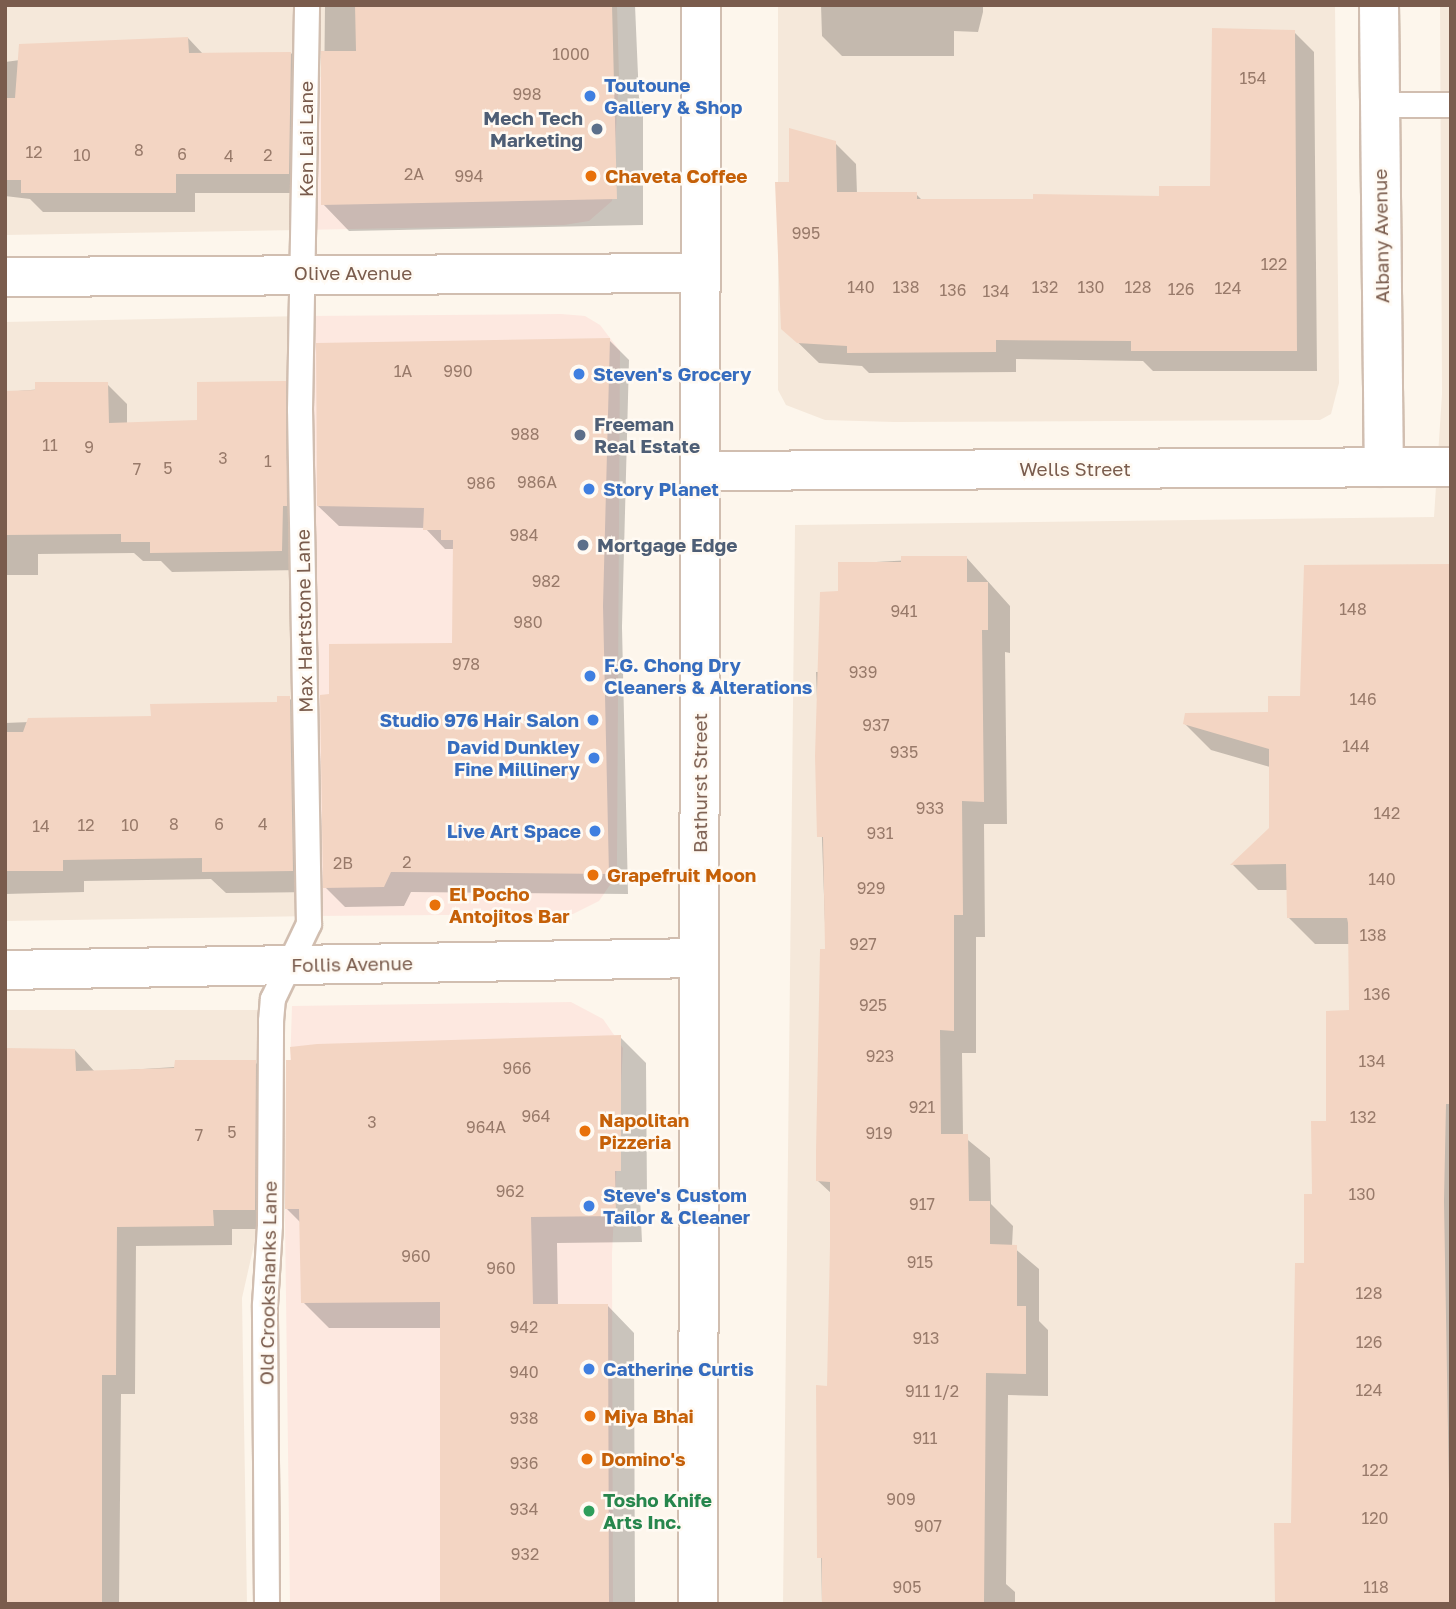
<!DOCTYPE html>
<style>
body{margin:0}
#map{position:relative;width:1456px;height:1609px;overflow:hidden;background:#fdf6ec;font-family:"Golos Text",sans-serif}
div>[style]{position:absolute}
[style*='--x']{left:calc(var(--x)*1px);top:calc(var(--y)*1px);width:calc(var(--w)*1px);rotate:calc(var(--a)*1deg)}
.residential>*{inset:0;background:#f5e8da}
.commercial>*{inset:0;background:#fde8e0}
.shadow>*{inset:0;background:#0003}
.building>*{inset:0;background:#f3d5c3}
.roads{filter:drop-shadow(2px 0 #d1beb0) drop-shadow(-2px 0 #d1beb0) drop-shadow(0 2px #d1beb0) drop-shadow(0 -2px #d1beb0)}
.service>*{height:24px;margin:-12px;padding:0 12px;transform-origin:12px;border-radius:12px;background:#fff}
.minor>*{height:38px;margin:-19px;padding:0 19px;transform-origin:19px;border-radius:19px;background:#fff}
.secondary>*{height:38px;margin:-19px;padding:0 19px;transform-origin:19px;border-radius:19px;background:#fff}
.dots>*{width:19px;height:19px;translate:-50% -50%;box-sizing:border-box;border:4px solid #fffaf3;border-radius:50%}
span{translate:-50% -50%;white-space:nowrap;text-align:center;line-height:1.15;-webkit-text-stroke:5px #fffaf3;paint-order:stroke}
.number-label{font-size:16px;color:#987a6a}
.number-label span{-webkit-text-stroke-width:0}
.shop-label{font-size:19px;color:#366cbe;font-weight:700}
.left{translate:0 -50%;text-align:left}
.right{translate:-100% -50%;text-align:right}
.service-label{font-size:19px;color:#4e5e75;font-weight:700}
.street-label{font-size:19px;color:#7a5c4d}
.food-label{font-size:19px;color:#c56008;font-weight:700}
.leisure-label{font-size:19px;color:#27864d;font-weight:700}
.frame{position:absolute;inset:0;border:7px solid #7a5c4d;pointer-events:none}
</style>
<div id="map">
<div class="residential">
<div style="clip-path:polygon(5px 5px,617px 5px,619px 76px,297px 77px,299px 230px,5px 235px)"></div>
<div style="clip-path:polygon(778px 5px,1335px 5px,1339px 383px,1331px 414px,1320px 420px,894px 422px,825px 420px,786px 405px,778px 390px)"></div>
<div style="clip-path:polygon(1440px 5px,1451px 5px,1451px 1604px,783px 1604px,795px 525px,1434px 517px,1442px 394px)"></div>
<div style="clip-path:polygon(305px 316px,314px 916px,5px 921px,5px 322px)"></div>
<div style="clip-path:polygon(5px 1010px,261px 1010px,258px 1227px,242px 1298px,247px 1604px,5px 1604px)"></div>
</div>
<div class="commercial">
<div style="clip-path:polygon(619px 76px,612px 201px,589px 221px,564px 225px,299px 230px,296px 77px)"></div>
<div style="clip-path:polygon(561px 314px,585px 316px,600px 325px,620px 351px,617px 868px,612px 882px,599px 901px,573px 914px,314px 916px,305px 316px)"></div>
<div style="clip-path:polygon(571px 1002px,603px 1019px,623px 1048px,612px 1253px,613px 1604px,290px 1604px,285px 1221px,292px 1006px)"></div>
</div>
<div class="shadow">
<div style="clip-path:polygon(325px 5px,635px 5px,639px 98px,643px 102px,643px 225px,349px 231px,323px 204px)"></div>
<div style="clip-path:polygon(821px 5px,983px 5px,983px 12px,978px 32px,954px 31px,954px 56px,842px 56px,822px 36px)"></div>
<div style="clip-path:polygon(1294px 32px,1314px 52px,1317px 371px,1153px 371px,1143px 361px,1016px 359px,1016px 372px,869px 373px,862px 366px,819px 363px,783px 328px,791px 184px,835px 143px,856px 164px,857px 194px,916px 194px,923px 201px,1161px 197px,1212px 188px)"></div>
<div style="clip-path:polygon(188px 38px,203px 54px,291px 53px,310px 73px,308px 193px,195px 193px,195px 212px,43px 212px,30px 199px,5px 196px,5px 62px)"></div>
<div style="clip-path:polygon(609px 340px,629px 360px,622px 627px,628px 894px,411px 892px,404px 906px,345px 907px,325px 887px,454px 645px,453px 549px,445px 549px,425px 528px,339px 526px,318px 506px)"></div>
<div style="clip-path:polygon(285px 383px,305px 402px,301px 570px,172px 572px,161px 561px,143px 561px,134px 553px,38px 554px,38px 575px,5px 575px,5px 392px,107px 384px,127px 404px,127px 424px,199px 422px)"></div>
<div style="clip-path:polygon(966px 557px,1010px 606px,1010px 653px,1005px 652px,1007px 824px,984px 824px,985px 937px,976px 937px,976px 1053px,962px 1053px,963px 1136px,990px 1158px,991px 1204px,1013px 1226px,1012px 1246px,1039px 1269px,1039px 1321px,1048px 1330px,1048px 1396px,1008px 1395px,1006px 1584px,1015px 1592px,1015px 1604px,822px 1604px,818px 1387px,828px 1387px,832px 1194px,818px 1181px,826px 951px,816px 672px,822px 672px,840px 593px,840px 564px)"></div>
<div style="clip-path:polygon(1451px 565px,1451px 1604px,1293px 1525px,1306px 1265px,1313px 1196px,1351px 1012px,1350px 944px,1315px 944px,1288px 917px,1288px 890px,1258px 890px,1233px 865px,1271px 829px,1270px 767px,1211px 750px,1185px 724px,1270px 714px,1302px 698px)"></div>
<div style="clip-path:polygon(289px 698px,311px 719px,314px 892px,226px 893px,211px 879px,84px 881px,84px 892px,5px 894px,5px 723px,152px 717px,279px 704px)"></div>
<div style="clip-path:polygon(620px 1037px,646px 1063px,647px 1197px,640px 1197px,642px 1242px,557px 1243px,558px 1306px,608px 1306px,634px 1333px,635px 1604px,441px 1604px,442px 1328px,329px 1328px,303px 1302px,301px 1223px,287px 1209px)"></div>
<div style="clip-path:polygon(75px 1050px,95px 1072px,255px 1062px,275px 1082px,274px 1229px,232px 1229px,232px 1245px,136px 1246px,135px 1394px,121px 1394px,119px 1604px,5px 1604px)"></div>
</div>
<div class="building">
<div style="clip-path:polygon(355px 5px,612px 5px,617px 199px,321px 205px,321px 51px,356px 51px)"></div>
<div style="clip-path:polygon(1212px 28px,1295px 30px,1297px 351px,1131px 351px,1131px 341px,996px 340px,996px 352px,847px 353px,847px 346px,797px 343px,781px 329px,775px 182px,789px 182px,789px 128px,836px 141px,837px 192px,917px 192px,917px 199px,1033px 199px,1033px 194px,1159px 196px,1159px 186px,1210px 186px)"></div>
<div style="clip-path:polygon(188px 37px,189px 53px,291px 52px,289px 174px,176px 174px,176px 193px,21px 193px,21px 180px,5px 180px,5px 98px,15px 98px,19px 44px)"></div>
<div style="clip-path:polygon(610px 338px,603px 606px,609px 874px,391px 872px,384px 887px,323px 888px,320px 695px,329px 694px,329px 644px,452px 643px,453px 540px,441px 540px,441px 530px,423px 530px,424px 508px,317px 506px,316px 343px)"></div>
<div style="clip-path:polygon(286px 381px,287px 506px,283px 506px,282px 551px,150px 553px,150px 542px,121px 542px,121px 534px,5px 535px,5px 391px,35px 390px,35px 382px,108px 382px,109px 423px,197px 420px,197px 382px)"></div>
<div style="clip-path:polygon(901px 556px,967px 556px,967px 582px,988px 582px,988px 630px,982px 630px,984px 802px,962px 801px,963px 915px,954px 915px,954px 1031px,940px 1030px,941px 1134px,968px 1134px,969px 1201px,990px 1201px,990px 1244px,1017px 1245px,1017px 1306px,1026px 1306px,1026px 1374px,986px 1373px,984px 1604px,822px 1604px,822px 1558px,817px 1558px,816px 1385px,827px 1386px,830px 1245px,830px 1182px,816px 1181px,816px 1151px,820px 949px,825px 949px,823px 837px,817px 837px,815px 756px,820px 592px,838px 591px,838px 562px,901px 562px)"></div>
<div style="clip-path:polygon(1451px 564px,1451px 1104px,1446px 1104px,1444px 1201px,1451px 1604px,1275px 1604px,1274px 1523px,1291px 1523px,1295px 1263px,1304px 1263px,1304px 1194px,1312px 1194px,1311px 1121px,1326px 1121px,1326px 1011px,1349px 1010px,1348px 923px,1347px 918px,1287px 918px,1286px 864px,1230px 865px,1269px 828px,1269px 749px,1183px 724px,1185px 713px,1268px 712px,1268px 696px,1300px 696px,1304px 565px)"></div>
<div style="clip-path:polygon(277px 696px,290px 696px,293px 871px,202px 872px,202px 858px,63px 860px,63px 871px,5px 871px,5px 732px,23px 732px,28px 718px,151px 716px,150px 704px,277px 702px)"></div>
<div style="clip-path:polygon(621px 1035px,621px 1171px,615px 1171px,616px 1216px,531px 1217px,533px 1304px,608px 1304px,609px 1604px,440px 1604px,440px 1302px,301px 1303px,299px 1209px,285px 1209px,286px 1060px,291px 1060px,290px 1047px,317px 1044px)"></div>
<div style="clip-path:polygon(5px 1048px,75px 1049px,76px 1071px,174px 1068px,175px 1060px,256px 1060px,255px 1210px,213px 1210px,214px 1226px,117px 1227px,116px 1375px,102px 1375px,102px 1604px,5px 1604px)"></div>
</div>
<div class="roads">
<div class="service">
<div style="--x:1379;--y:105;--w:72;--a:0"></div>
<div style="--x:267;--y:1604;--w:299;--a:-90.4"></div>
<div style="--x:265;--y:1305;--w:80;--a:-86.4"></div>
<div style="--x:270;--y:1225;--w:204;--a:-89.7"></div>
<div style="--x:271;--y:1021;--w:22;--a:-85"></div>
<div style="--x:273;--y:999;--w:83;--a:-64.4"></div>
<div style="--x:309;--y:924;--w:514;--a:-91"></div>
<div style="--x:300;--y:410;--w:405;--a:-89"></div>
</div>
<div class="minor">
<div style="--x:1379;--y:5;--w:462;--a:89.4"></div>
<div style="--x:5;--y:277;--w:696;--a:-0.33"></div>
<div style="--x:700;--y:471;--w:751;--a:-0.31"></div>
<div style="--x:5;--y:970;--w:694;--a:-0.99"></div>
</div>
<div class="secondary">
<div style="--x:698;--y:1604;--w:1599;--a:-89.89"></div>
</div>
</div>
<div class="dots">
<div style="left:590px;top:96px;background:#3f7fe0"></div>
<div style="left:597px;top:129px;background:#5c6f8a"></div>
<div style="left:591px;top:176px;background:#e8710a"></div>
<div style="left:579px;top:374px;background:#3f7fe0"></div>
<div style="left:580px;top:435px;background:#5c6f8a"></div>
<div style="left:589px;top:489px;background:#3f7fe0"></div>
<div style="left:583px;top:545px;background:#5c6f8a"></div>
<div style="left:590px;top:676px;background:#3f7fe0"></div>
<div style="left:593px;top:720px;background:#3f7fe0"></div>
<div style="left:594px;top:758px;background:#3f7fe0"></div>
<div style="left:595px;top:831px;background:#3f7fe0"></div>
<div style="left:593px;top:875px;background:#e8710a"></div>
<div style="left:435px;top:905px;background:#e8710a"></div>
<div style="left:585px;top:1131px;background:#e8710a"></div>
<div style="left:589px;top:1206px;background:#3f7fe0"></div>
<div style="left:589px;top:1369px;background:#3f7fe0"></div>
<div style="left:590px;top:1416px;background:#e8710a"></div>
<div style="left:587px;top:1459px;background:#e8710a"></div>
<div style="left:589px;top:1511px;background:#2e9e5b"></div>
</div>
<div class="number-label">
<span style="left:571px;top:54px">1000</span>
<span style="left:1253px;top:78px">154</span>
<span style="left:527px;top:94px">998</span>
<span style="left:139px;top:150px">8</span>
<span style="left:34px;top:152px">12</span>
<span style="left:182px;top:154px">6</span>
<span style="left:82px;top:155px">10</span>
<span style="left:268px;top:155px">2</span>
<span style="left:229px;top:156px">4</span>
<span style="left:414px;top:174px">2A</span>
<span style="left:469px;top:176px">994</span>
<span style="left:806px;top:233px">995</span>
<span style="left:1274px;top:264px">122</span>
<span style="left:861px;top:287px">140</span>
<span style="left:906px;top:287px">138</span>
<span style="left:1045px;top:287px">132</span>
<span style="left:1091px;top:287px">130</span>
<span style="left:1138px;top:287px">128</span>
<span style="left:1228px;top:288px">124</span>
<span style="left:1181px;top:289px">126</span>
<span style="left:953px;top:290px">136</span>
<span style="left:996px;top:291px">134</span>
<span style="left:403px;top:371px">1A</span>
<span style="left:458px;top:371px">990</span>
<span style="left:525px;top:434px">988</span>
<span style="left:50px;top:445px">11</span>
<span style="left:89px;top:447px">9</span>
<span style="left:223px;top:458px">3</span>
<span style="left:268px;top:461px">1</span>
<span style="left:168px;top:468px">5</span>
<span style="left:137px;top:469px">7</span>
<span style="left:537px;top:482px">986A</span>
<span style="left:481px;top:483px">986</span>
<span style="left:524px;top:535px">984</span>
<span style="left:546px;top:581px">982</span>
<span style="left:1353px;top:609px">148</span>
<span style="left:904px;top:611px">941</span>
<span style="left:528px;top:622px">980</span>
<span style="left:466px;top:664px">978</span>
<span style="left:863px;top:672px">939</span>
<span style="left:1363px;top:699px">146</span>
<span style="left:876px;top:725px">937</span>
<span style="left:1356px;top:746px">144</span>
<span style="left:904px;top:752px">935</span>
<span style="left:930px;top:808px">933</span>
<span style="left:1387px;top:813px">142</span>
<span style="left:174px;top:824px">8</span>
<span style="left:219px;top:824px">6</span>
<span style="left:263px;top:824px">4</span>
<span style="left:86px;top:825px">12</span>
<span style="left:130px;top:825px">10</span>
<span style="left:41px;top:826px">14</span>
<span style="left:880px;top:833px">931</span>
<span style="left:407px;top:862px">2</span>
<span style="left:343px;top:863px">2B</span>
<span style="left:1382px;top:879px">140</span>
<span style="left:871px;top:888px">929</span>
<span style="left:1373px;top:935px">138</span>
<span style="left:863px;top:944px">927</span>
<span style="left:1377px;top:994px">136</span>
<span style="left:873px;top:1005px">925</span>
<span style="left:880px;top:1056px">923</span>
<span style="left:1372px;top:1061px">134</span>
<span style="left:517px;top:1068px">966</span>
<span style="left:922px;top:1107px">921</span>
<span style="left:536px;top:1116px">964</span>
<span style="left:1363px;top:1117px">132</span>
<span style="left:372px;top:1122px">3</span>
<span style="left:486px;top:1127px">964A</span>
<span style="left:232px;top:1132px">5</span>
<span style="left:879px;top:1133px">919</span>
<span style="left:199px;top:1135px">7</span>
<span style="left:510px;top:1191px">962</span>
<span style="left:1362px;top:1194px">130</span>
<span style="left:922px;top:1204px">917</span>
<span style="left:416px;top:1256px">960</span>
<span style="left:920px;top:1262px">915</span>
<span style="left:501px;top:1268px">960</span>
<span style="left:1369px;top:1293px">128</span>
<span style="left:524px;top:1327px">942</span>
<span style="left:926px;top:1338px">913</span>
<span style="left:1369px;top:1342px">126</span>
<span style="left:524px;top:1372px">940</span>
<span style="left:1369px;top:1390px">124</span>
<span style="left:932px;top:1391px">911 1/2</span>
<span style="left:524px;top:1418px">938</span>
<span style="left:925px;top:1438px">911</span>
<span style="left:524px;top:1463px">936</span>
<span style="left:1375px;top:1470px">122</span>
<span style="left:901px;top:1499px">909</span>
<span style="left:524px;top:1509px">934</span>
<span style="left:1375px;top:1518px">120</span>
<span style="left:928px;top:1526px">907</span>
<span style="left:525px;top:1554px">932</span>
<span style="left:907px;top:1587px">905</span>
<span style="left:1376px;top:1587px">118</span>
</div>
<div class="shop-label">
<span class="left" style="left:604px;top:96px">Toutoune<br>Gallery &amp; Shop</span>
<span class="left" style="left:593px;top:374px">Steven's Grocery</span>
<span class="left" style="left:603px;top:489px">Story Planet</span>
<span class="left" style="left:604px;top:676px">F.G. Chong Dry<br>Cleaners &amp; Alterations</span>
<span class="right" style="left:579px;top:720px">Studio 976 Hair Salon</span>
<span class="right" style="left:580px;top:758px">David Dunkley<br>Fine Millinery</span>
<span class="right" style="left:581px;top:831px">Live Art Space</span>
<span class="left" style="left:603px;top:1206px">Steve's Custom<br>Tailor &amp; Cleaner</span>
<span class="left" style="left:603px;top:1369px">Catherine Curtis</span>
</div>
<div class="service-label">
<span class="right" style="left:583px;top:129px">Mech Tech<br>Marketing</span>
<span class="left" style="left:594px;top:435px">Freeman<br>Real Estate</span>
<span class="left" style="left:597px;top:545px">Mortgage Edge</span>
</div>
<div class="street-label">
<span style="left:306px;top:139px;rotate:-90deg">Ken Lai Lane</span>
<span style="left:1381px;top:236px;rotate:-91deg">Albany Avenue</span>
<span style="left:353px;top:273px">Olive Avenue</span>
<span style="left:1075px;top:469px">Wells Street</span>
<span style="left:304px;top:621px;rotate:-91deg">Max Hartstone Lane</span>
<span style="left:700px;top:783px;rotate:-90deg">Bathurst Street</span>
<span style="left:352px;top:964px;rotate:-1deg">Follis Avenue</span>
<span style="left:268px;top:1283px;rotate:-89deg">Old Crookshanks Lane</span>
</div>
<div class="food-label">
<span class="left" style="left:605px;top:176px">Chaveta Coffee</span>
<span class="left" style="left:607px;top:875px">Grapefruit Moon</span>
<span class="left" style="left:449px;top:905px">El Pocho<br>Antojitos Bar</span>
<span class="left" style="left:599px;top:1131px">Napolitan<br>Pizzeria</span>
<span class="left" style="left:604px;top:1416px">Miya Bhai</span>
<span class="left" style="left:601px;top:1459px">Domino's</span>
</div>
<div class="leisure-label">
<span class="left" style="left:603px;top:1511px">Tosho Knife<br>Arts Inc.</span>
</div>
<div class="frame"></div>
</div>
